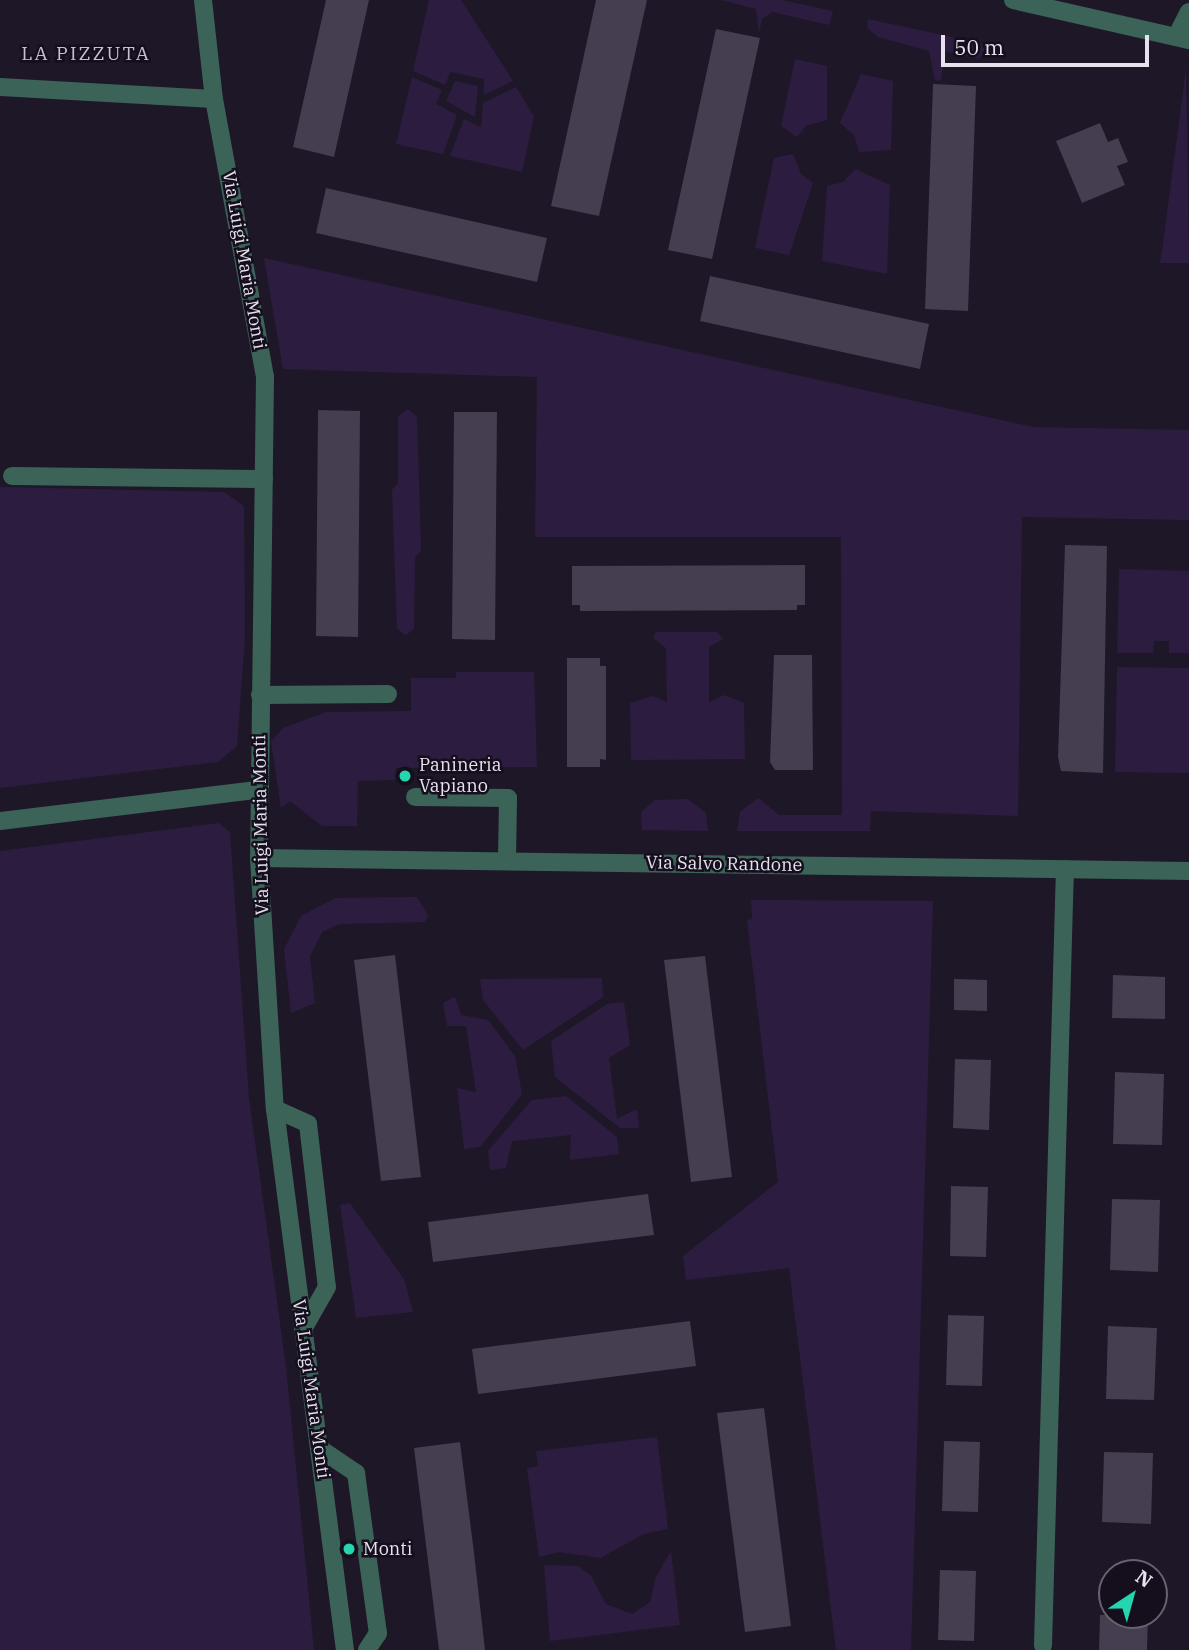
<!DOCTYPE html>
<style>
body{margin:0}
#map{position:relative;width:1189px;height:1650px;overflow:hidden;background:#1e1727;font-family:"IBM Plex Serif",serif}
div>[style]{position:absolute}
[style*='--x']{left:calc(var(--x)*1px);top:calc(var(--y)*1px);width:calc(var(--w)*1px);rotate:calc(var(--a)*1deg)}
.green>*{inset:0;background:#2c1d40}
.building>*{inset:0;background:#453d50}
.minor>*{height:18px;margin:-9px;padding:0 9px;transform-origin:9px;border-radius:9px;background:#3c6357}
.dots>*{width:19px;height:19px;translate:-50% -50%;box-sizing:border-box;border:4px solid #140e1d;border-radius:50%}
span{translate:-50% -50%;white-space:nowrap;text-align:center;line-height:1.15;-webkit-text-stroke:5px #140e1d;paint-order:stroke}
.street-label{font-size:18px;color:#e6e1ed}
.poi-label{font-size:18px;color:#e6e1ed}
.left{translate:0 -50%;text-align:left}
.neighbourhood-label{font-size:19px;color:#c7bfd5;letter-spacing:2px}
.north{position:absolute;left:1098px;top:1559px;width:70px;height:70px;box-sizing:border-box;background:#140e1d;border:2px solid #686270;border-radius:50%;rotate:36deg;font-size:19px;font-weight:700;line-height:28px;text-align:center;color:#e6e1ed}
.north::after{content:'';display:block;margin:auto;width:24px;height:32px;background:#24d5ae;clip-path:polygon(50% 0,100% 100%,50% 72%,0 100%)}
.scale{position:absolute;left:941px;top:35px;width:208px;height:32px;box-sizing:border-box;border:4px solid #e6e1ed;border-top:0;padding-left:9px;font-size:21px;line-height:24px;white-space:nowrap;color:#e6e1ed;-webkit-text-stroke:5px #140e1d;paint-order:stroke}
</style>
<div id="map">
<div class="green">
<div style="clip-path:polygon(429px 0,461px 0,513px 81px,484px 95px,484px 79px,450px 72px,445px 85px,413px 71px)"></div>
<div style="clip-path:polygon(721px 0,782px 0,833px 11px,829px 25px,772px 12px,762px 19px,759px 33px,756px 9px)"></div>
<div style="clip-path:polygon(868px 19px,989px 45px,979px 59px,945px 51px,941px 81px,935px 80px,929px 51px,878px 37px,867px 28px)"></div>
<div style="clip-path:polygon(795px 59px,827px 66px,827px 120px,806px 126px,797px 137px,781px 126px)"></div>
<div style="clip-path:polygon(1186px 69px,1189px 263px,1160px 263px,1162px 251px)"></div>
<div style="clip-path:polygon(861px 74px,893px 81px,891px 150px,859px 152px,854px 135px,840px 123px)"></div>
<div style="clip-path:polygon(412px 77px,442px 90px,436px 104px,457px 115px,443px 154px,396px 144px)"></div>
<div style="clip-path:polygon(455px 81px,478px 86px,475px 117px,446px 101px)"></div>
<div style="clip-path:polygon(516px 87px,534px 116px,522px 172px,450px 156px,464px 119px,481px 127px,483px 103px)"></div>
<div style="clip-path:polygon(793px 154px,801px 174px,813px 183px,789px 255px,755px 248px,774px 158px)"></div>
<div style="clip-path:polygon(855px 169px,890px 185px,887px 274px,822px 261px,827px 186px,843px 182px)"></div>
<div style="clip-path:polygon(264px 258px,1033px 427px,1189px 430px,1189px 520px,1022px 517px,1018px 816px,871px 811px,870px 831px,737px 831px,740px 812px,758px 798px,779px 815px,842px 815px,841px 537px,535px 537px,537px 377px,283px 369px)"></div>
<div style="clip-path:polygon(408px 409px,417px 417px,421px 550px,415px 558px,414px 629px,406px 635px,397px 629px,392px 490px,398px 483px,398px 417px)"></div>
<div style="clip-path:polygon(0 487px,224px 492px,244px 506px,245px 637px,237px 746px,218px 762px,0 788px)"></div>
<div style="clip-path:polygon(1119px 569px,1189px 571px,1189px 653px,1169px 653px,1169px 641px,1154px 641px,1153px 653px,1117px 653px)"></div>
<div style="clip-path:polygon(656px 632px,717px 632px,723px 639px,709px 647px,709px 702px,724px 695px,744px 703px,745px 759px,631px 760px,630px 703px,653px 696px,667px 702px,666px 648px,653px 638px)"></div>
<div style="clip-path:polygon(1117px 667px,1189px 668px,1189px 773px,1115px 772px)"></div>
<div style="clip-path:polygon(456px 672px,534px 672px,537px 767px,396px 768px,395px 780px,358px 781px,357px 826px,322px 826px,290px 801px,281px 808px,271px 742px,283px 728px,326px 712px,411px 711px,411px 678px,456px 678px)"></div>
<div style="clip-path:polygon(688px 799px,706px 813px,708px 831px,642px 830px,641px 812px,655px 800px)"></div>
<div style="clip-path:polygon(219px 823px,230px 832px,249px 1098px,286px 1367px,314px 1650px,0 1650px,0 851px)"></div>
<div style="clip-path:polygon(417px 897px,428px 915px,425px 922px,340px 924px,322px 932px,310px 957px,315px 1003px,291px 1013px,284px 949px,301px 916px,335px 898px)"></div>
<div style="clip-path:polygon(751px 900px,933px 901px,911px 1650px,836px 1650px,789px 1268px,686px 1280px,683px 1256px,778px 1182px,747px 920px,752px 919px)"></div>
<div style="clip-path:polygon(602px 978px,603px 997px,523px 1050px,483px 1000px,480px 979px)"></div>
<div style="clip-path:polygon(455px 997px,461px 1015px,488px 1020px,515px 1056px,522px 1094px,480px 1147px,464px 1149px,457px 1088px,476px 1092px,466px 1026px,447px 1026px,443px 1003px)"></div>
<div style="clip-path:polygon(624px 1002px,630px 1045px,609px 1058px,617px 1119px,637px 1109px,639px 1128px,620px 1128px,555px 1077px,551px 1041px,607px 1004px)"></div>
<div style="clip-path:polygon(566px 1096px,617px 1137px,619px 1154px,570px 1160px,571px 1135px,512px 1141px,506px 1168px,490px 1170px,488px 1151px,532px 1100px)"></div>
<div style="clip-path:polygon(350px 1203px,404px 1279px,413px 1312px,356px 1318px,340px 1205px)"></div>
<div style="clip-path:polygon(657px 1437px,668px 1529px,644px 1534px,600px 1558px,559px 1552px,539px 1557px,527px 1468px,538px 1466px,536px 1451px)"></div>
<div style="clip-path:polygon(671px 1551px,680px 1625px,550px 1641px,544px 1565px,578px 1566px,591px 1576px,606px 1604px,632px 1614px,650px 1602px,656px 1577px)"></div>
</div>
<div class="building">
<div style="clip-path:polygon(326px 0,369px 0,334px 157px,293px 147px)"></div>
<div style="clip-path:polygon(596px 0,647px 0,599px 216px,551px 206px)"></div>
<div style="clip-path:polygon(716px 29px,760px 38px,712px 259px,668px 250px)"></div>
<div style="clip-path:polygon(933px 84px,976px 86px,968px 311px,925px 309px)"></div>
<div style="clip-path:polygon(1100px 123px,1108px 142px,1118px 138px,1128px 162px,1117px 166px,1125px 185px,1082px 203px,1056px 141px)"></div>
<div style="clip-path:polygon(326px 188px,547px 238px,537px 282px,316px 233px)"></div>
<div style="clip-path:polygon(710px 276px,929px 324px,920px 369px,700px 321px)"></div>
<div style="clip-path:polygon(318px 410px,360px 411px,358px 637px,316px 636px)"></div>
<div style="clip-path:polygon(454px 412px,497px 412px,495px 640px,452px 639px)"></div>
<div style="clip-path:polygon(1065px 545px,1107px 546px,1103px 773px,1061px 771px,1058px 757px)"></div>
<div style="clip-path:polygon(805px 565px,805px 605px,797px 605px,797px 610px,580px 611px,580px 605px,572px 605px,572px 566px)"></div>
<div style="clip-path:polygon(774px 655px,812px 655px,813px 770px,775px 770px,770px 762px)"></div>
<div style="clip-path:polygon(567px 658px,600px 658px,600px 666px,606px 666px,606px 760px,600px 759px,600px 767px,567px 767px)"></div>
<div style="clip-path:polygon(395px 955px,421px 1177px,381px 1181px,354px 960px)"></div>
<div style="clip-path:polygon(705px 956px,732px 1177px,691px 1182px,664px 960px)"></div>
<div style="clip-path:polygon(1113px 975px,1165px 977px,1165px 1019px,1112px 1018px)"></div>
<div style="clip-path:polygon(954px 979px,987px 980px,987px 1011px,954px 1010px)"></div>
<div style="clip-path:polygon(955px 1059px,991px 1060px,989px 1130px,953px 1128px)"></div>
<div style="clip-path:polygon(1115px 1072px,1164px 1074px,1162px 1145px,1113px 1144px)"></div>
<div style="clip-path:polygon(951px 1186px,988px 1187px,986px 1257px,950px 1256px)"></div>
<div style="clip-path:polygon(648px 1194px,654px 1235px,433px 1262px,428px 1222px)"></div>
<div style="clip-path:polygon(1112px 1199px,1160px 1200px,1158px 1272px,1110px 1270px)"></div>
<div style="clip-path:polygon(948px 1315px,984px 1316px,982px 1386px,946px 1385px)"></div>
<div style="clip-path:polygon(690px 1321px,696px 1366px,478px 1394px,472px 1349px)"></div>
<div style="clip-path:polygon(1108px 1326px,1157px 1328px,1154px 1400px,1106px 1399px)"></div>
<div style="clip-path:polygon(764px 1408px,791px 1626px,745px 1632px,717px 1413px)"></div>
<div style="clip-path:polygon(944px 1441px,980px 1442px,978px 1512px,942px 1511px)"></div>
<div style="clip-path:polygon(460px 1442px,474px 1553px,485px 1650px,439px 1650px,414px 1448px)"></div>
<div style="clip-path:polygon(1104px 1452px,1153px 1453px,1151px 1524px,1102px 1522px)"></div>
<div style="clip-path:polygon(940px 1570px,976px 1571px,974px 1641px,938px 1640px)"></div>
<div style="clip-path:polygon(1100px 1615px,1148px 1615px,1147px 1650px,1099px 1650px)"></div>
</div>
<div class="minor">
<div style="--x:203;--y:0;--w:100;--a:83.7"></div>
<div style="--x:214;--y:99;--w:283;--a:79.6"></div>
<div style="--x:265;--y:377;--w:481;--a:90.7"></div>
<div style="--x:259;--y:858;--w:252;--a:86.4"></div>
<div style="--x:275;--y:1109;--w:546;--a:82.63"></div>
<div style="--x:1013;--y:0;--w:180;--a:12.8"></div>
<div style="--x:1176;--y:37;--w:28;--a:-63"></div>
<div style="--x:0;--y:87;--w:214;--a:3.2"></div>
<div style="--x:12;--y:476;--w:252;--a:0.7"></div>
<div style="--x:260;--y:695;--w:128;--a:-0.4"></div>
<div style="--x:415;--y:797;--w:93;--a:0.6"></div>
<div style="--x:508;--y:798;--w:63;--a:90.9"></div>
<div style="--x:0;--y:821;--w:259;--a:-6.9"></div>
<div style="--x:259;--y:858;--w:930;--a:0.8"></div>
<div style="--x:275;--y:1109;--w:36;--a:24"></div>
<div style="--x:308;--y:1124;--w:164;--a:83.4"></div>
<div style="--x:327;--y:1287;--w:48;--a:119.7"></div>
<div style="--x:319;--y:1448;--w:45;--a:34"></div>
<div style="--x:356;--y:1473;--w:162;--a:82.2"></div>
<div style="--x:378;--y:1633;--w:20;--a:123"></div>
<div style="--x:1043;--y:1645;--w:776;--a:-88.38"></div>
</div>
<div class="dots">
<div style="left:405px;top:776px;background:#24d5ae"></div>
<div style="left:349px;top:1549px;background:#24d5ae"></div>
</div>
<div class="street-label">
<span style="left:244px;top:260px;rotate:80deg">Via Luigi Maria Monti</span>
<span style="left:261px;top:825px;rotate:-91deg">Via Luigi Maria Monti</span>
<span style="left:724px;top:864px;rotate:1deg">Via Salvo Randone</span>
<span style="left:311px;top:1389px;rotate:82deg">Via Luigi Maria Monti</span>
</div>
<div class="poi-label">
<span class="left" style="left:419px;top:776px">Panineria<br>Vapiano</span>
<span class="left" style="left:363px;top:1549px">Monti</span>
</div>
<div class="neighbourhood-label">
<span style="left:86px;top:54px">LA PIZZUTA</span>
</div>
<div class="north">N</div>
<div class="scale">50 m</div>
</div>
